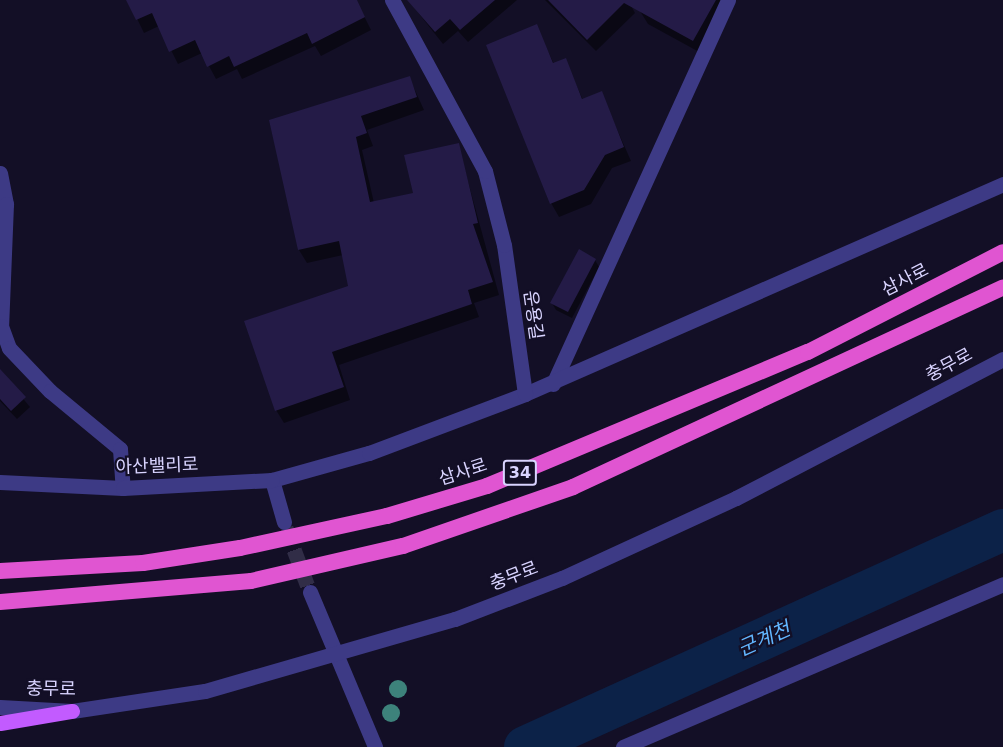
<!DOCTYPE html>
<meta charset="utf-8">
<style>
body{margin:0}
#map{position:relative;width:1003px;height:747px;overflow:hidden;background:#130f26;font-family:"DejaVu Sans","Noto Sans KR",sans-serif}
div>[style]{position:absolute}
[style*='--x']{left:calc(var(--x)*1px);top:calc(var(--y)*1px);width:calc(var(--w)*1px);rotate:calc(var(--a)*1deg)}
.shadow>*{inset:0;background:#0007}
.river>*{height:42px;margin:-21px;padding:0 21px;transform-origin:21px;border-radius:21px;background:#0c2248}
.building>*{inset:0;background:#241b47}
.minor-tunnel>*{height:15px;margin-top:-7.5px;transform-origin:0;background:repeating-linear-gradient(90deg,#312d47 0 15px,transparent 0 23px)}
.minor>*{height:15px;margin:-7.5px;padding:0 7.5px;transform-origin:7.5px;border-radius:7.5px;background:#3d3a85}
.tertiary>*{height:15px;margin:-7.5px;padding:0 7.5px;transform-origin:7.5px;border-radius:7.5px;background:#3d3a85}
.primary>*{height:15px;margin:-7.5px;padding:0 7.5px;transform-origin:7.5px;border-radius:7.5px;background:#c25bff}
.trunk>*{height:16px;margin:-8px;padding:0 8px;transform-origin:8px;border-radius:8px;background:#e055d1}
.trees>*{width:18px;height:18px;margin:-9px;border-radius:50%;background:#3d827b}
span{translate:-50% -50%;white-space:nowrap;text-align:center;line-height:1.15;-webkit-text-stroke:4.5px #130f26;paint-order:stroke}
.shield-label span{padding:2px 4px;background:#130f26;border:2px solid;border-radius:4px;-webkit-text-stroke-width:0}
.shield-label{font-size:16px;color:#d9d4ff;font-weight:700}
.street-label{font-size:18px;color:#d9d4ff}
.water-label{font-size:20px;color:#62b6ff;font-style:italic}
</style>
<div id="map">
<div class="shadow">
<div style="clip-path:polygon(128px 0,356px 0,371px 30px,321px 56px,315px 46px,242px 79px,237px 69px,216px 79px,202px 53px,178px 64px,159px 26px,144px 33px)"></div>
<div style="clip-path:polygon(408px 0,517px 0,468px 42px,458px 31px,443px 44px)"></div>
<div style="clip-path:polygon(545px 0,628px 0,635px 13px,596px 51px)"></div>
<div style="clip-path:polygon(647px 0,730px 0,701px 53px,648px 24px,640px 11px)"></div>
<div style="clip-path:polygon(536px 26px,554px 64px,565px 60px,583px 100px,601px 93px,631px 161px,612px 168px,591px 204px,559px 217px,551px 203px)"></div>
<div style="clip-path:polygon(409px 77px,424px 110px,367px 130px,373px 146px,362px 150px,374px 203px,414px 194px,458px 145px,499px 295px,474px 303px,479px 317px,339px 365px,350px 400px,284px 423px,276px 410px,349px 287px,343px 255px,307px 263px,299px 250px,271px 121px)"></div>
<div style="clip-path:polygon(595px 260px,599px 267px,572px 318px,556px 310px,552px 303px)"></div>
<div style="clip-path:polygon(0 371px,30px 407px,17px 419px,0 401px)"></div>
</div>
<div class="river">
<div style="--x:525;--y:747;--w:525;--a:-24.42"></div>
</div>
<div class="building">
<div style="clip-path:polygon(126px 0,357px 0,365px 17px,312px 44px,307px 33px,234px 67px,229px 56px,207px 67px,195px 40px,169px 52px,152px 13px,136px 20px)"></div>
<div style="clip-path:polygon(407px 0,495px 0,460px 30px,450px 19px,435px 32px)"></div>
<div style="clip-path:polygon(548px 0,716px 0,693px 41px,624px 3px,587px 40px)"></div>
<div style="clip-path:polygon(537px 24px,553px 63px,566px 58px,582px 99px,602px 91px,624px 147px,605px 155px,584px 190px,550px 204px,486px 45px)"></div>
<div style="clip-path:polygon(410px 76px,417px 97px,361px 116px,367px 133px,356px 137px,370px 202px,413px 193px,404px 155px,459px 143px,478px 223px,473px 224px,493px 282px,468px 290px,472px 304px,332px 352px,344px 387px,275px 411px,244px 321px,348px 286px,339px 241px,298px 250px,269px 120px)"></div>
<div style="clip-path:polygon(579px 249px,596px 259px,568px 312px,550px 303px)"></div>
<div style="clip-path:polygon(0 369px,26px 397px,11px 411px,0 399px)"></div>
</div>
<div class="minor-tunnel">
<div style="--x:286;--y:528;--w:68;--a:69.4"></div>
</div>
<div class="minor">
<div style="--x:0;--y:173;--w:32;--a:79"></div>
<div style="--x:6;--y:204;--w:122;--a:92.3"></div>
<div style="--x:1;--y:326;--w:23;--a:70"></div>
<div style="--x:9;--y:348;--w:59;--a:46.4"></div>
<div style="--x:50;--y:391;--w:91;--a:39.6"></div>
<div style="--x:120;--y:449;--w:39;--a:86"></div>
<div style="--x:553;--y:384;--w:422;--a:-65.5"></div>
<div style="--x:525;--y:394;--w:522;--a:-23.72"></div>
<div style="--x:284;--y:522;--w:44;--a:-105.9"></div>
<div style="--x:272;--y:480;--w:101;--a:-15.6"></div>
<div style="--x:369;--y:453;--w:167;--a:-20.7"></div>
<div style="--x:525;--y:394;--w:150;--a:-98"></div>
<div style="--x:504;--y:245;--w:76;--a:-104.4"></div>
<div style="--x:485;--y:171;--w:195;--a:-118.5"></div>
<div style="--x:310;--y:592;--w:168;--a:67.2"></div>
<div style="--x:623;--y:747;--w:413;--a:-23.2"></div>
</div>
<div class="tertiary">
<div style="--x:0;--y:482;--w:123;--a:2.8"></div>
<div style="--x:123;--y:488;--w:149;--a:-3.1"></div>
<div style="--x:0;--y:707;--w:72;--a:3.2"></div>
<div style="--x:72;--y:711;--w:134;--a:-8.6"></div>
<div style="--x:205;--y:691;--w:260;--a:-16.1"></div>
<div style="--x:455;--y:619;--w:115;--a:-21"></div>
<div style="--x:562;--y:578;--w:192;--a:-24.7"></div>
<div style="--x:736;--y:498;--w:301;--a:-27.5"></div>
</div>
<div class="primary">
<div style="--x:0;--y:723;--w:73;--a:-9.5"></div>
</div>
<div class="trunk">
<div style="--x:0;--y:571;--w:143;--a:-3.2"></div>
<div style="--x:143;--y:563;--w:98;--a:-8.8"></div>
<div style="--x:240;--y:548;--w:150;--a:-12.3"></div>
<div style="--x:387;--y:516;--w:104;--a:-16.7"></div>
<div style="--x:487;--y:486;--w:348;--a:-22.7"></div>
<div style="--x:808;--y:352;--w:219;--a:-27.1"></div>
<div style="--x:0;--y:602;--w:252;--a:-4.8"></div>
<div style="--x:251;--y:581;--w:156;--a:-13"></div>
<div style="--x:403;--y:546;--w:180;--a:-19.1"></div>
<div style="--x:573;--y:487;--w:474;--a:-24.9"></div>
</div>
<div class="trees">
<div style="left:398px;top:689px"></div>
<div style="left:391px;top:713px"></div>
</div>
<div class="shield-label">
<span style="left:520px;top:473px">34</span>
</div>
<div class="street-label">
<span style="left:905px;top:280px;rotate:-27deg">삼사로</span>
<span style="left:533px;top:315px;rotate:82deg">운용길</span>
<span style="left:949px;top:365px;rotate:-28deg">충무로</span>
<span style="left:157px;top:466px;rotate:-2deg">아산밸리로</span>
<span style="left:463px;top:472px;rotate:-18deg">삼사로</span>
<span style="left:514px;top:576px;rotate:-21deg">충무로</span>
<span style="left:51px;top:689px;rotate:1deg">충무로</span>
</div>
<div class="water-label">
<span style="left:764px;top:639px;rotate:-24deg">군계천</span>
</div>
</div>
